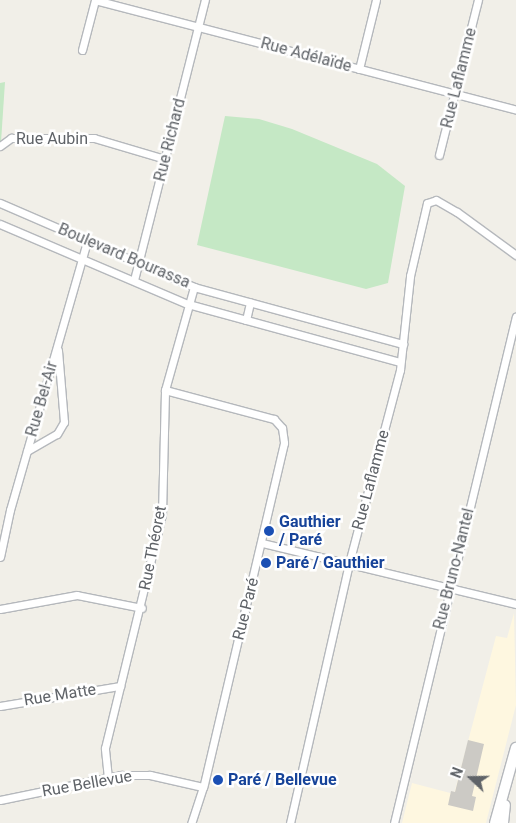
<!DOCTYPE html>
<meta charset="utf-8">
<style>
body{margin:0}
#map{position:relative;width:516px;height:823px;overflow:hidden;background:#f1efe8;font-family:Roboto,sans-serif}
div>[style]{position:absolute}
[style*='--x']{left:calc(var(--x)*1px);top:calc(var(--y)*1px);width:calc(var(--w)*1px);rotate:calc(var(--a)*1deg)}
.commercial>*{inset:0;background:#fef7e0}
.green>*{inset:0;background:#c5e8c5}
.building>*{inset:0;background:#cccac5}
.roads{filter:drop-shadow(1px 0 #b5b8bc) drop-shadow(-1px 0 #b5b8bc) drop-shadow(0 1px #b5b8bc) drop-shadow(0 -1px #b5b8bc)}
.minor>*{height:7px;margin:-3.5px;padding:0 3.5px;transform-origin:3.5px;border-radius:3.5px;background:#fff}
.secondary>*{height:10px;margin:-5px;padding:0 5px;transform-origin:5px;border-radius:5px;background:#fff}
.dots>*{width:14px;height:14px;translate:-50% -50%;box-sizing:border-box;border:2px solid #fff;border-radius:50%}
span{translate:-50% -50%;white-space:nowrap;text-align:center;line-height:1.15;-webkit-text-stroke:5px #fff;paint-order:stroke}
.street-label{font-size:16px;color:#5f6368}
.transit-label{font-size:16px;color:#164399;font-weight:700}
.left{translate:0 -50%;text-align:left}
.north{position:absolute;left:446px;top:753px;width:50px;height:50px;-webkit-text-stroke:4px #fff;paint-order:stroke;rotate:291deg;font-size:14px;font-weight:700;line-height:20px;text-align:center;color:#5f6368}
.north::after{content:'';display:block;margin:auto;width:18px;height:22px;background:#5f6368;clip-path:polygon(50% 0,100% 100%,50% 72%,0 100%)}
</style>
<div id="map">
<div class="commercial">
<div style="clip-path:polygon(514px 613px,516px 705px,486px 823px,402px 823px,412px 783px,454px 794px,496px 636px,507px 638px)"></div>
</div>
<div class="green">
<div style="clip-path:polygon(5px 82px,1px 142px,0 145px,0 83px)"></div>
<div style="clip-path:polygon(225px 116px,259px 119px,292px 129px,377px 164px,405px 186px,388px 283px,366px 289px,197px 245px)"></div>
</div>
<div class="building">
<div style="clip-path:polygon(468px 740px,484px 744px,472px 796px,476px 797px,473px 811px,448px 805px,451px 791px,455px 792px)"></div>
</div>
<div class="roads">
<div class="minor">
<div style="--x:95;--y:0;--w:435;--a:14.6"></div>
<div style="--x:82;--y:50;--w:52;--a:-75.4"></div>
<div style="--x:359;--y:69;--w:71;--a:-76.2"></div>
<div style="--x:0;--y:146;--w:14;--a:-36"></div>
<div style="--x:11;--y:138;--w:83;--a:0"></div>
<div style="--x:94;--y:138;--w:74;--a:16.5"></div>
<div style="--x:439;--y:155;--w:160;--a:-75.9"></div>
<div style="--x:0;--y:203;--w:211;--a:23.4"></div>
<div style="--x:194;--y:287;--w:217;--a:15.3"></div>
<div style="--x:0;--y:224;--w:204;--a:23.1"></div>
<div style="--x:188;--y:304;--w:220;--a:15.3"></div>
<div style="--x:134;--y:280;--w:289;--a:-75.8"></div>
<div style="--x:246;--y:320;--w:18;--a:-77"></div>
<div style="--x:165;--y:390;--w:113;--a:14.9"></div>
<div style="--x:274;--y:419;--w:12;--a:48"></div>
<div style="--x:282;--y:428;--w:15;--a:82"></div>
<div style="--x:284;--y:443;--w:353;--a:103.2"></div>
<div style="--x:203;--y:787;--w:38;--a:108"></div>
<div style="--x:27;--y:451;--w:34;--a:-30"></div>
<div style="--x:57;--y:434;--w:14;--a:-60"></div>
<div style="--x:64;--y:422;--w:72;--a:-94.8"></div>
<div style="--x:262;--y:543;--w:261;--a:13.5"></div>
<div style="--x:0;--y:557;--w:48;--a:-78"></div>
<div style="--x:10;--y:510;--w:280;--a:-74"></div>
<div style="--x:0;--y:609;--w:78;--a:-10.3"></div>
<div style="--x:77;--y:595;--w:66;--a:11.3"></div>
<div style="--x:0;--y:706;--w:122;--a:-9.5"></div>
<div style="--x:108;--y:778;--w:30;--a:-96"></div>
<div style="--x:105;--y:748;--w:241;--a:-76.3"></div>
<div style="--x:162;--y:514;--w:124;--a:-88.6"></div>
<div style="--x:165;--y:390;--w:107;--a:-74.3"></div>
<div style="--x:0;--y:800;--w:124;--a:-11.7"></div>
<div style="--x:121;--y:775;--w:29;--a:0"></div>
<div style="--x:150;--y:775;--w:54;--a:12.8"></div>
<div style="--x:290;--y:823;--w:267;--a:-77.2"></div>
<div style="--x:349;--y:563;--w:200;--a:-75.2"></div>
<div style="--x:400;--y:370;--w:95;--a:-83.9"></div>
<div style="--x:410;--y:276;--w:75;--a:-76.9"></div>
<div style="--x:427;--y:203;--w:9;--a:-18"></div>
<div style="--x:436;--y:200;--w:24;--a:30"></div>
<div style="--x:457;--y:212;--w:73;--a:36.1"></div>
<div style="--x:394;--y:823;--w:521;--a:-76.47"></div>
</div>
<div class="secondary">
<div style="--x:495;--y:823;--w:78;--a:-74.4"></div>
<div style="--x:503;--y:823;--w:18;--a:-84"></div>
</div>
</div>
<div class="dots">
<div style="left:269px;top:531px;background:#1a4fb4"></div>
<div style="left:266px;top:563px;background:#1a4fb4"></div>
<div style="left:218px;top:780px;background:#1a4fb4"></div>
</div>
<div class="street-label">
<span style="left:306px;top:55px;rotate:15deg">Rue Adélaïde</span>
<span style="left:459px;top:78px;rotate:-76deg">Rue Laflamme</span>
<span style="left:52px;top:139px">Rue Aubin</span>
<span style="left:170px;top:140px;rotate:-76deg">Rue Richard</span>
<span style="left:124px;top:256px;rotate:23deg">Boulevard Bourassa</span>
<span style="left:42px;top:399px;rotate:-74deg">Rue Bel-Air</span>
<span style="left:371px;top:480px;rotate:-75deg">Rue Laflamme</span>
<span style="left:153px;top:548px;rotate:-79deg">Rue Théoret</span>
<span style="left:454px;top:569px;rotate:-76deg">Rue Bruno-Nantel</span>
<span style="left:246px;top:609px;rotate:-76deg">Rue Paré</span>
<span style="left:60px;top:695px;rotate:-9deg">Rue Matte</span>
<span style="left:87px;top:784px;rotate:-10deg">Rue Bellevue</span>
</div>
<div class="transit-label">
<span class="left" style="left:279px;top:531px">Gauthier<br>/ Paré</span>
<span class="left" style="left:276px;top:563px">Paré / Gauthier</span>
<span class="left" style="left:228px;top:780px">Paré / Bellevue</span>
</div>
<div class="north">N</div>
</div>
